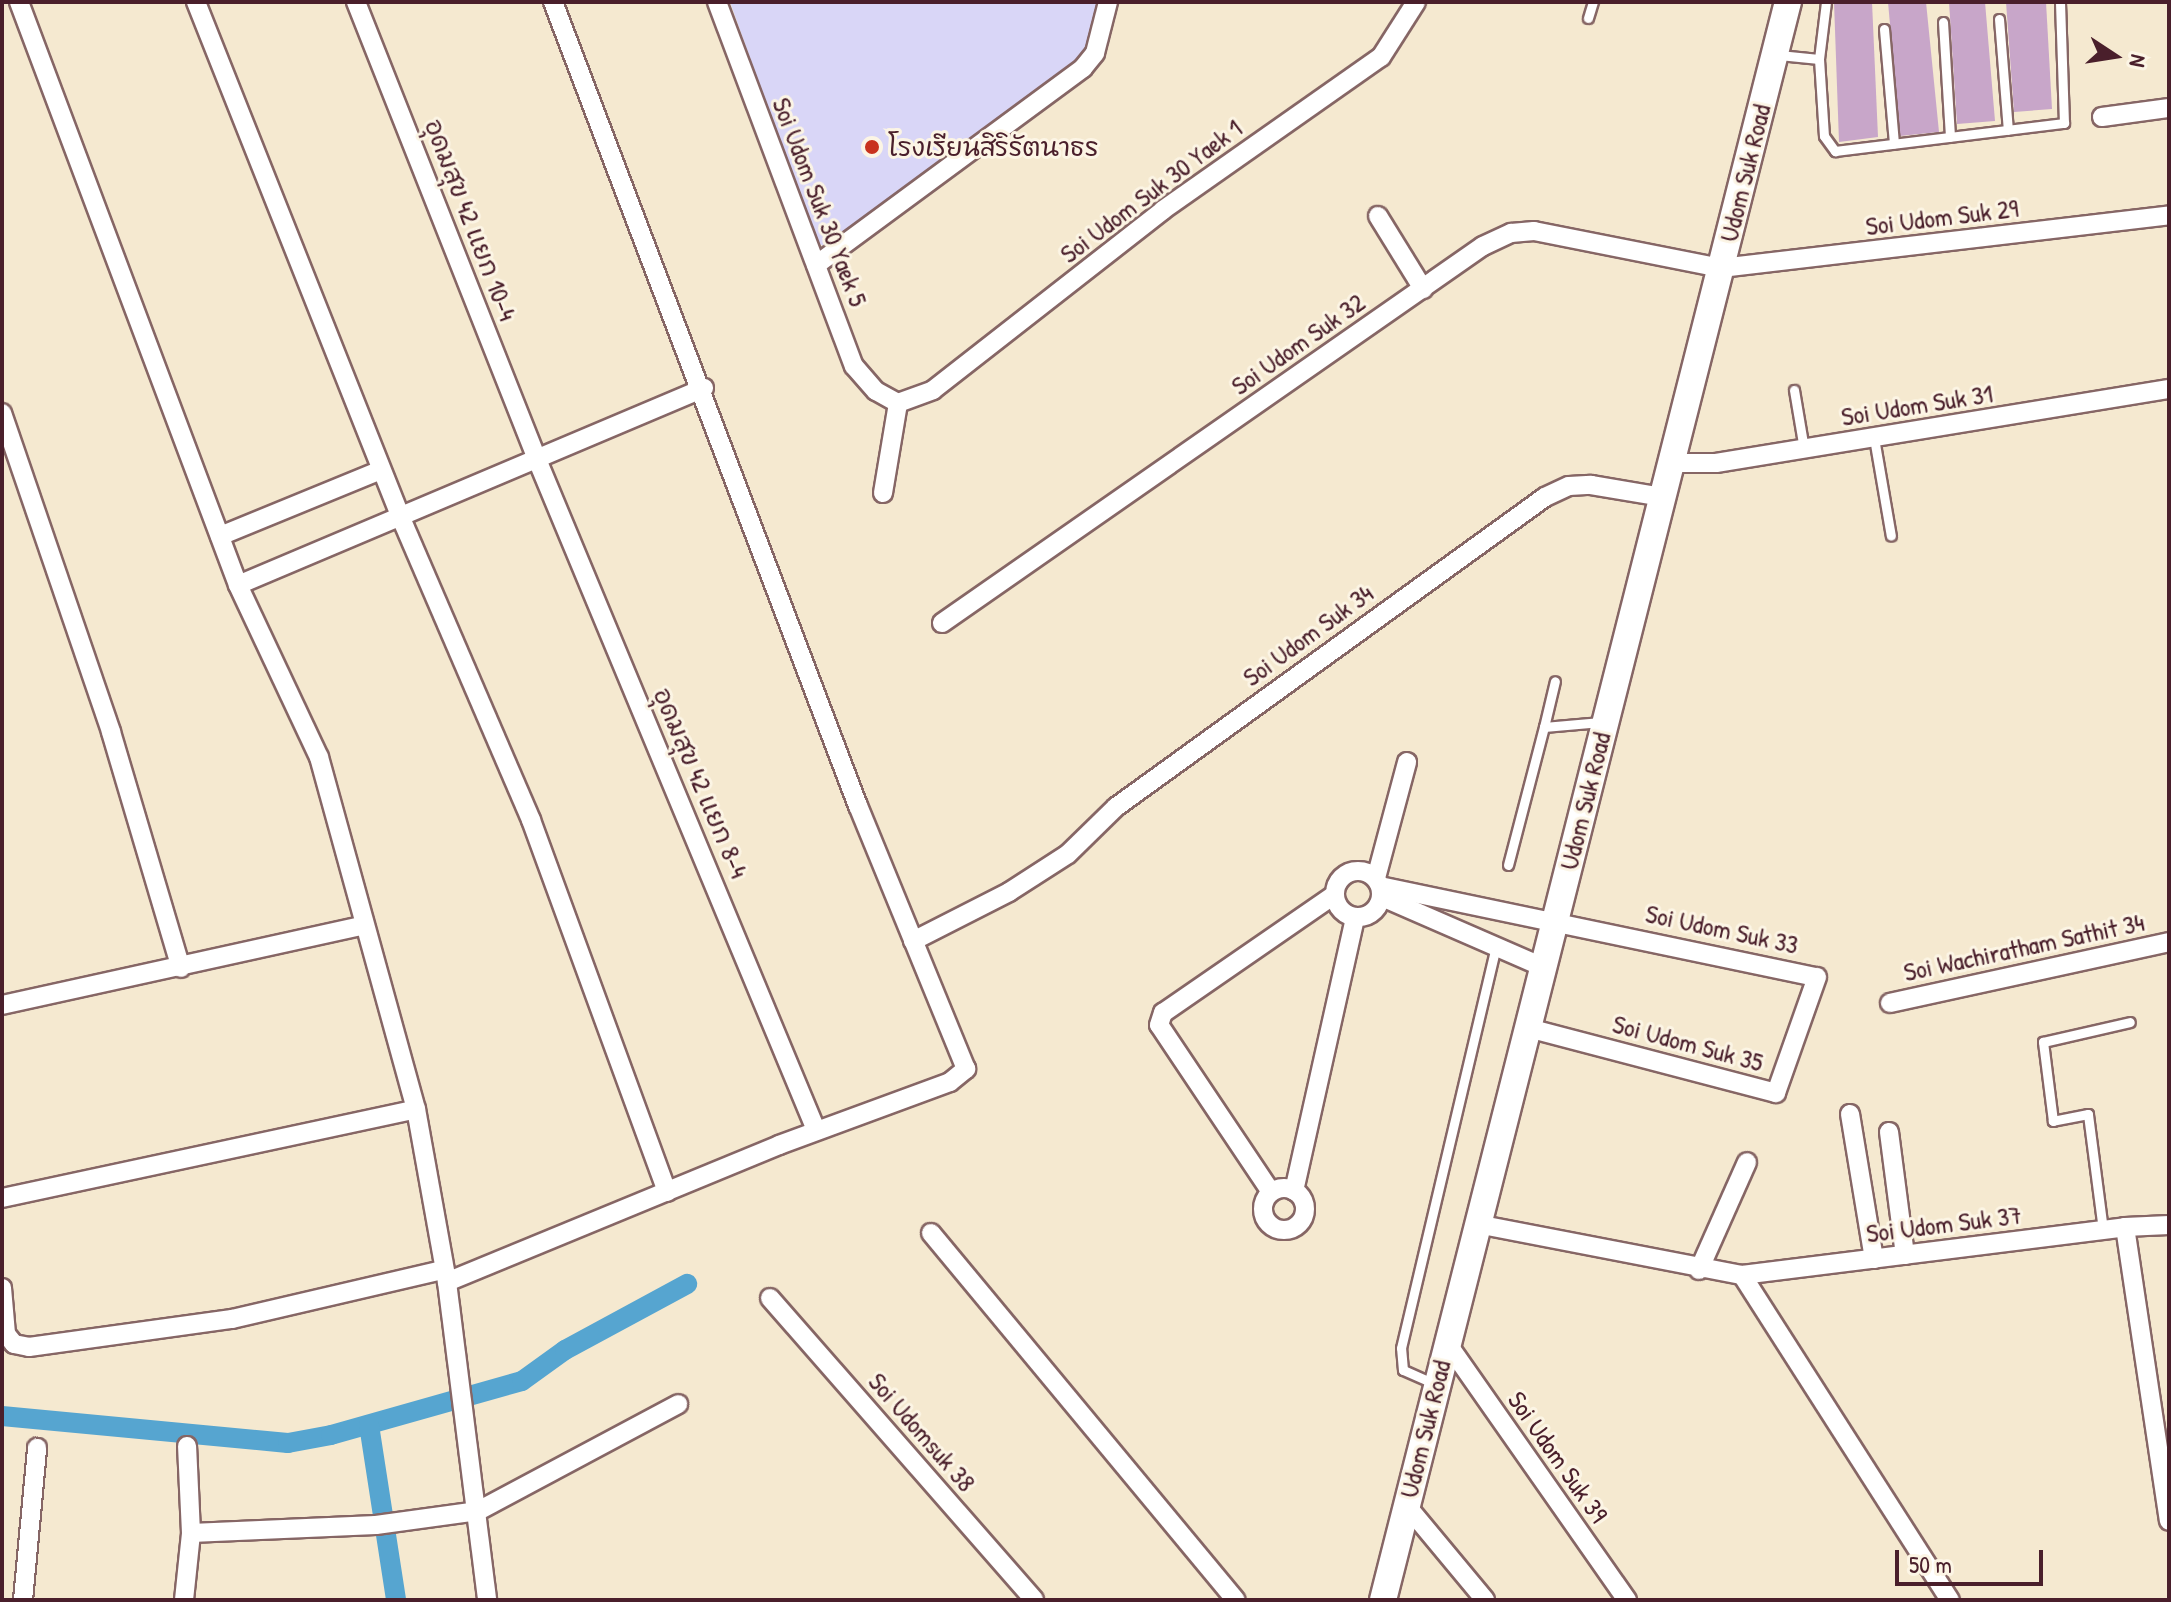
<!DOCTYPE html>
<meta charset="utf-8">
<style>
body{margin:0}
#map{position:relative;width:2171px;height:1602px;overflow:hidden;background:#f5e9d0;font-family:"Patrick Hand","Playpen Sans Thai",sans-serif}
div>[style]{position:absolute}
[style*='--x']{left:calc(var(--x)*1px);top:calc(var(--y)*1px);width:calc(var(--w)*1px);rotate:calc(var(--a)*1deg)}
.built>*{inset:0;background:#d9d6f7}
.canal>*{height:20px;margin:-10px;padding:0 10px;transform-origin:10px;border-radius:10px;background:#56a5d0}
.building>*{inset:0;background:#c8a6c9}
.roads{filter:drop-shadow(2px 0 #866665) drop-shadow(-2px 0 #866665) drop-shadow(0 2px #866665) drop-shadow(0 -2px #866665)}
.service>*{height:9px;margin:-4.5px;padding:0 4.5px;transform-origin:4.5px;border-radius:4.5px;background:#fff}
.minor>*{height:18px;margin:-9px;padding:0 9px;transform-origin:9px;border-radius:9px;background:#fff}
.minor>.ring{margin:-9px;padding:0;box-sizing:content-box;background:none;border:18px solid #fff;border-radius:50%}
.secondary>*{height:26px;margin:-13px;padding:0 13px;transform-origin:13px;border-radius:13px;background:#fff}
.dots>*{width:22px;height:22px;translate:-50% -50%;box-sizing:border-box;border:4px solid #fcf5e5;border-radius:50%}
span{translate:-50% -50%;white-space:nowrap;text-align:center;line-height:1.15;-webkit-text-stroke:6px #fcf5e5;paint-order:stroke}
.poi-label{font-size:26px;color:#4a1f2b}
.left{translate:0 -50%;text-align:left}
.street-label{font-size:26px;color:#4a1f2b}
.frame{position:absolute;inset:0;border:4px solid #4a1f2b;pointer-events:none}
.north{position:absolute;left:2075px;top:16px;width:80px;height:80px;-webkit-text-stroke:6px #fcf5e5;paint-order:stroke;rotate:102deg;font-size:22px;font-weight:700;line-height:32px;text-align:center;color:#4a1f2b}
.north::after{content:'';display:block;margin:auto;width:28px;height:36px;background:#4a1f2b;clip-path:polygon(50% 0,100% 100%,50% 72%,0 100%)}
.scale{position:absolute;left:1895px;top:1550px;width:148px;height:36px;box-sizing:border-box;border:4px solid #4a1f2b;border-top:0;padding-left:10px;font-size:24px;line-height:28px;white-space:nowrap;color:#4a1f2b;-webkit-text-stroke:6px #fcf5e5;paint-order:stroke}
</style>
<div id="map">
<div class="built">
<div style="clip-path:polygon(730px 2px,1098px 2px,1087px 52px,825px 247px,816px 242px)"></div>
</div>
<div class="canal">
<div style="--x:2;--y:1416;--w:287;--a:5.4"></div>
<div style="--x:288;--y:1443;--w:44;--a:-10.5"></div>
<div style="--x:331;--y:1435;--w:198;--a:-15.8"></div>
<div style="--x:522;--y:1381;--w:53;--a:-35.8"></div>
<div style="--x:565;--y:1350;--w:139;--a:-28.4"></div>
<div style="--x:369;--y:1425;--w:177;--a:81.2"></div>
</div>
<div class="building">
<div style="clip-path:polygon(1834px 2px,1872px 2px,1878px 137px,1839px 142px)"></div>
<div style="clip-path:polygon(1888px 2px,1926px 2px,1939px 132px,1900px 136px)"></div>
<div style="clip-path:polygon(1949px 2px,1985px 2px,1995px 121px,1957px 124px)"></div>
<div style="clip-path:polygon(2006px 2px,2046px 2px,2052px 109px,2014px 112px)"></div>
</div>
<div class="roads">
<div class="service">
<div style="--x:1826;--y:2;--w:57;--a:97"></div>
<div style="--x:1819;--y:59;--w:77;--a:86.3"></div>
<div style="--x:1824;--y:136;--w:19;--a:54"></div>
<div style="--x:1835;--y:151;--w:231;--a:-7"></div>
<div style="--x:2064;--y:123;--w:121;--a:-91.9"></div>
<div style="--x:1588;--y:18;--w:17;--a:-73"></div>
<div style="--x:1999;--y:19;--w:111;--a:85.4"></div>
<div style="--x:1943;--y:22;--w:115;--a:86.5"></div>
<div style="--x:1884;--y:29;--w:115;--a:85"></div>
<div style="--x:1779;--y:55;--w:40;--a:5.7"></div>
<div style="--x:1794;--y:390;--w:60;--a:80.4"></div>
<div style="--x:1874;--y:438;--w:99;--a:80.2"></div>
<div style="--x:1544;--y:727;--w:47;--a:-76.6"></div>
<div style="--x:1508;--y:865;--w:143;--a:-75.4"></div>
<div style="--x:1544;--y:727;--w:57;--a:-5"></div>
<div style="--x:2103;--y:1230;--w:117;--a:-97.4"></div>
<div style="--x:2088;--y:1114;--w:36;--a:169"></div>
<div style="--x:2053;--y:1121;--w:80;--a:-97.2"></div>
<div style="--x:2043;--y:1042;--w:89;--a:-12.9"></div>
<div style="--x:1435;--y:1384;--w:35;--a:-156"></div>
<div style="--x:1403;--y:1370;--w:22;--a:-95"></div>
<div style="--x:1401;--y:1348;--w:412;--a:-76.7"></div>
</div>
<div class="minor">
<div style="--x:19;--y:2;--w:623;--a:69.41"></div>
<div style="--x:238;--y:585;--w:190;--a:64.8"></div>
<div style="--x:319;--y:757;--w:365;--a:74.6"></div>
<div style="--x:416;--y:1109;--w:176;--a:79.8"></div>
<div style="--x:447;--y:1282;--w:321;--a:82.8"></div>
<div style="--x:196;--y:2;--w:555;--a:68.33"></div>
<div style="--x:401;--y:518;--w:329;--a:66.7"></div>
<div style="--x:531;--y:820;--w:396;--a:69.9"></div>
<div style="--x:356;--y:2;--w:489;--a:68.4"></div>
<div style="--x:536;--y:457;--w:729;--a:67.41"></div>
<div style="--x:717;--y:2;--w:389;--a:69.4"></div>
<div style="--x:854;--y:366;--w:33;--a:49"></div>
<div style="--x:876;--y:391;--w:25;--a:29"></div>
<div style="--x:2102;--y:117;--w:68;--a:-7.7"></div>
<div style="--x:1378;--y:216;--w:86;--a:58.3"></div>
<div style="--x:816;--y:265;--w:332;--a:-36.4"></div>
<div style="--x:1083;--y:68;--w:19;--a:-51"></div>
<div style="--x:1095;--y:53;--w:53;--a:-75.7"></div>
<div style="--x:898;--y:403;--w:37;--a:-20"></div>
<div style="--x:933;--y:390;--w:292;--a:-38"></div>
<div style="--x:1163;--y:210;--w:266;--a:-35.1"></div>
<div style="--x:1381;--y:57;--w:65;--a:-57.5"></div>
<div style="--x:2;--y:413;--w:337;--a:71.1"></div>
<div style="--x:111;--y:732;--w:246;--a:73.5"></div>
<div style="--x:1672;--y:463;--w:44;--a:0"></div>
<div style="--x:1716;--y:463;--w:459;--a:-9.3"></div>
<div style="--x:883;--y:493;--w:91;--a:-80.5"></div>
<div style="--x:220;--y:536;--w:174;--a:-22.3"></div>
<div style="--x:238;--y:585;--w:506;--a:-22.92"></div>
<div style="--x:942;--y:623;--w:659;--a:-34.87"></div>
<div style="--x:1483;--y:246;--w:31;--a:-25"></div>
<div style="--x:1511;--y:233;--w:23;--a:-5"></div>
<div style="--x:1534;--y:231;--w:191;--a:11.2"></div>
<div style="--x:1721;--y:268;--w:451;--a:-6.7"></div>
<div class="ring" style="left:1335px;top:871px;width:28px;height:28px"></div>
<div style="--x:1376;--y:878;--w:120;--a:-75"></div>
<div style="--x:1380;--y:886;--w:446;--a:11.8"></div>
<div style="--x:1817;--y:977;--w:123;--a:109.5"></div>
<div style="--x:1776;--y:1093;--w:256;--a:-165.3"></div>
<div style="--x:1382;--y:897;--w:176;--a:23.5"></div>
<div style="--x:913;--y:941;--w:108;--a:-27"></div>
<div style="--x:1009;--y:892;--w:70;--a:-32.8"></div>
<div style="--x:1068;--y:854;--w:67;--a:-44.4"></div>
<div style="--x:1116;--y:807;--w:529;--a:-35.85"></div>
<div style="--x:1545;--y:497;--w:26;--a:-25"></div>
<div style="--x:1569;--y:486;--w:22;--a:-3"></div>
<div style="--x:1591;--y:485;--w:73;--a:9.5"></div>
<div style="--x:1890;--y:1003;--w:286;--a:-12.3"></div>
<div style="--x:2;--y:1005;--w:369;--a:-12.4"></div>
<div style="--x:1850;--y:1114;--w:147;--a:80.6"></div>
<div style="--x:1889;--y:1132;--w:124;--a:82.6"></div>
<div class="ring" style="left:1263px;top:1188px;width:24px;height:24px"></div>
<div style="--x:1294;--y:1191;--w:280;--a:-77.4"></div>
<div style="--x:1271;--y:1192;--w:201;--a:-123.8"></div>
<div style="--x:1159;--y:1025;--w:13;--a:-72"></div>
<div style="--x:1163;--y:1013;--w:208;--a:-34.6"></div>
<div style="--x:2;--y:1198;--w:423;--a:-12.1"></div>
<div style="--x:1477;--y:1224;--w:270;--a:10.9"></div>
<div style="--x:1742;--y:1275;--w:386;--a:-7.1"></div>
<div style="--x:2125;--y:1227;--w:297;--a:81.5"></div>
<div style="--x:2125;--y:1227;--w:44;--a:-2.6"></div>
<div style="--x:931;--y:1233;--w:477;--a:50.3"></div>
<div style="--x:1699;--y:1270;--w:118;--a:-66"></div>
<div style="--x:1742;--y:1275;--w:386;--a:57.4"></div>
<div style="--x:447;--y:1282;--w:359;--a:-22.4"></div>
<div style="--x:779;--y:1145;--w:182;--a:-20.2"></div>
<div style="--x:950;--y:1082;--w:21;--a:-39"></div>
<div style="--x:966;--y:1069;--w:284;--a:-112.3"></div>
<div style="--x:858;--y:806;--w:860;--a:-110.77"></div>
<div style="--x:2;--y:1288;--w:46;--a:85"></div>
<div style="--x:6;--y:1334;--w:13;--a:51"></div>
<div style="--x:14;--y:1344;--w:15;--a:11"></div>
<div style="--x:29;--y:1347;--w:205;--a:-7.9"></div>
<div style="--x:232;--y:1319;--w:216;--a:-13.1"></div>
<div style="--x:770;--y:1298;--w:401;--a:48.8"></div>
<div style="--x:1447;--y:1343;--w:314;--a:55"></div>
<div style="--x:1407;--y:1506;--w:122;--a:50.3"></div>
<div style="--x:191;--y:1533;--w:185;--a:-2.5"></div>
<div style="--x:376;--y:1525;--w:103;--a:-7.8"></div>
<div style="--x:478;--y:1511;--w:227;--a:-28.1"></div>
<div style="--x:23;--y:1600;--w:153;--a:-84.7"></div>
<div style="--x:184;--y:1600;--w:67;--a:-84"></div>
<div style="--x:191;--y:1533;--w:87;--a:-92.6"></div>
</div>
<div class="secondary">
<div style="--x:1383;--y:1600;--w:1649;--a:-75.78"></div>
</div>
</div>
<div class="dots">
<div style="left:872px;top:147px;background:#c8321e"></div>
</div>
<div class="poi-label">
<span class="left" style="left:888px;top:147px">โรงเรียนสิริรัตนาธร</span>
</div>
<div class="street-label">
<span style="left:1745px;top:173px;rotate:-76deg">Udom Suk Road</span>
<span style="left:1151px;top:191px;rotate:-37deg">Soi Udom Suk 30 Yaek 1</span>
<span style="left:820px;top:202px;rotate:69deg">Soi Udom Suk 30 Yaek 5</span>
<span style="left:1942px;top:217px;rotate:-7deg">Soi Udom Suk 29</span>
<span style="left:471px;top:220px;rotate:69deg">อุดมสุข 42 แยก 10-4</span>
<span style="left:1298px;top:344px;rotate:-35deg">Soi Udom Suk 32</span>
<span style="left:1917px;top:405px;rotate:-9deg">Soi Udom Suk 31</span>
<span style="left:1308px;top:635px;rotate:-36deg">Soi Udom Suk 34</span>
<span style="left:701px;top:783px;rotate:67deg">อุดมสุข 42 แยก 8-4</span>
<span style="left:1585px;top:801px;rotate:-76deg">Udom Suk Road</span>
<span style="left:1722px;top:929px;rotate:12deg">Soi Udom Suk 33</span>
<span style="left:2024px;top:947px;rotate:-12deg">Soi Wachiratham Sathit 34</span>
<span style="left:1688px;top:1043px;rotate:15deg">Soi Udom Suk 35</span>
<span style="left:1944px;top:1224px;rotate:-7deg">Soi Udom Suk 37</span>
<span style="left:1425px;top:1429px;rotate:-76deg">Udom Suk Road</span>
<span style="left:922px;top:1432px;rotate:49deg">Soi Udomsuk 38</span>
<span style="left:1558px;top:1457px;rotate:55deg">Soi Udom Suk 39</span>
</div>
<div class="frame"></div>
<div class="north">N</div>
<div class="scale">50 m</div>
</div>
